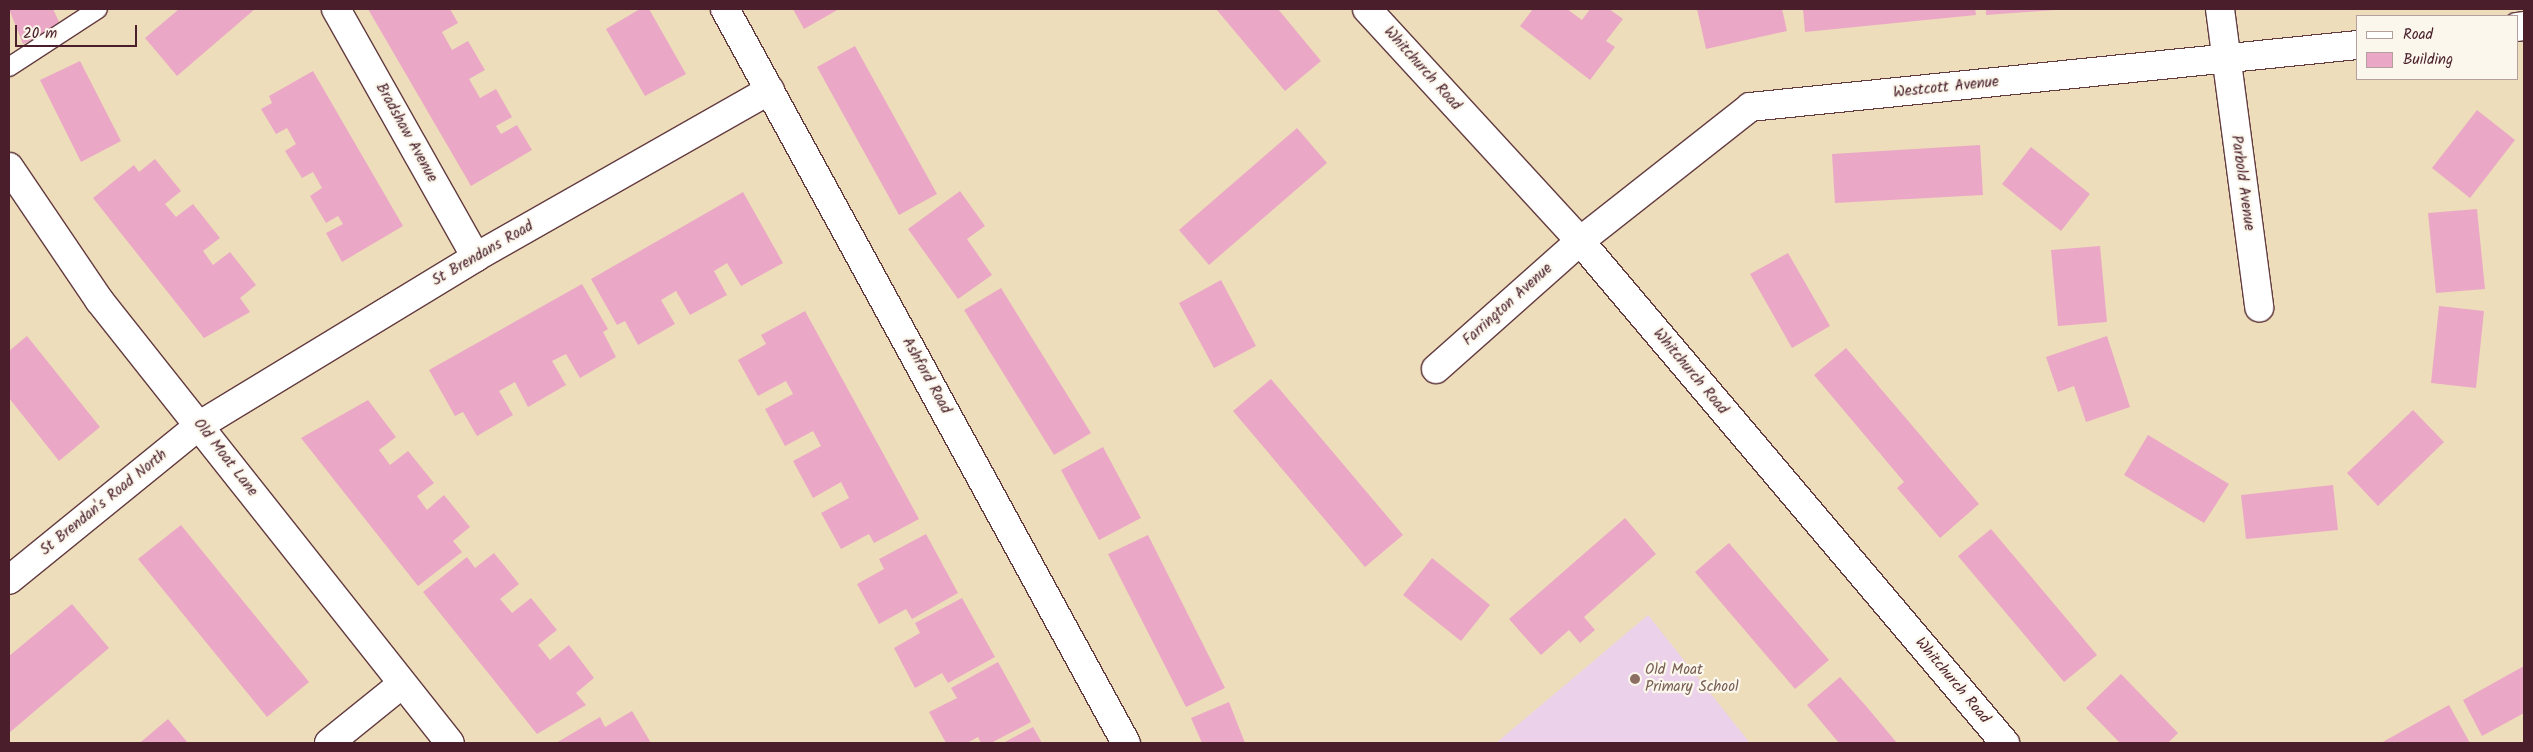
<!DOCTYPE html>
<style>
body{margin:0}
#map{position:relative;width:2533px;height:752px;overflow:hidden;background:#eeddba;font-family:Kalam,sans-serif}
div>[style]{position:absolute}
[style*='--x']{left:calc(var(--x)*1px);top:calc(var(--y)*1px);width:calc(var(--w)*1px);rotate:calc(var(--a)*1deg)}
.built>*{inset:0;background:#ecd1ea}
.building>*{inset:0;background:#eaa8c6}
.roads{filter:drop-shadow(1px 0 #633c40) drop-shadow(-1px 0 #633c40) drop-shadow(0 1px #633c40) drop-shadow(0 -1px #633c40)}
.lane>*{height:18px;margin:-9px;padding:0 9px;transform-origin:9px;border-radius:9px;background:#fff}
.street>*{height:28px;margin:-14px;padding:0 14px;transform-origin:14px;border-radius:14px;background:#fff}
.dots>*{width:14px;height:14px;translate:-50% -50%;box-sizing:border-box;border:2px solid #fbf7ec;border-radius:50%}
span{translate:-50% -50%;white-space:nowrap;text-align:center;line-height:1.15;-webkit-text-stroke:4.5px #fbf7ec;paint-order:stroke}
.street-label{font-size:15px;color:#4a1f2b}
.education-label{font-size:15px;color:#785e54}
.left{translate:0 -50%;text-align:left}
.frame{position:absolute;inset:0;border:10px solid #4a1f2b;pointer-events:none}
.legend{position:absolute;left:2356px;top:15px;width:162px;height:65px;box-sizing:border-box;background:#fbf7ec;border:1px solid #b4a19f;margin:0;padding:6px 9px;list-style:none;font-size:15px;color:#4a1f2b}
.legend li{display:flex;align-items:center;gap:10px;height:25px}
.legend b{width:25px;border:1px solid #b4a19f}
.scale{position:absolute;left:15px;top:25px;width:122px;height:22px;box-sizing:border-box;border:2px solid #4a1f2b;border-top:0;padding-left:6px;font-size:15px;line-height:18px;white-space:nowrap;color:#4a1f2b;-webkit-text-stroke:4px #fbf7ec;paint-order:stroke}
</style>
<div id="map">
<div class="built">
<div style="clip-path:polygon(1648px 615px,1750px 743px,1496px 743px)"></div>
</div>
<div class="building">
<div style="clip-path:polygon(9px 9px,53px 9px,61px 26px,23px 44px)"></div>
<div style="clip-path:polygon(179px 9px,255px 9px,177px 76px,145px 38px)"></div>
<div style="clip-path:polygon(368px 9px,450px 9px,458px 23px,442px 32px,452px 50px,468px 41px,485px 70px,469px 79px,480px 98px,496px 89px,512px 117px,496px 126px,501px 134px,517px 125px,532px 150px,471px 186px)"></div>
<div style="clip-path:polygon(640px 9px,649px 9px,686px 74px,645px 96px,606px 29px)"></div>
<div style="clip-path:polygon(793px 9px,839px 9px,804px 29px)"></div>
<div style="clip-path:polygon(1216px 9px,1278px 9px,1321px 61px,1285px 91px)"></div>
<div style="clip-path:polygon(1533px 9px,1567px 9px,1582px 20px,1590px 9px,1609px 9px,1623px 19px,1606px 41px,1615px 47px,1590px 80px,1520px 26px)"></div>
<div style="clip-path:polygon(1697px 9px,1782px 9px,1787px 31px,1706px 49px)"></div>
<div style="clip-path:polygon(1803px 9px,1975px 9px,1976px 15px,1805px 32px)"></div>
<div style="clip-path:polygon(1986px 9px,2055px 9px,2055px 10px,1986px 15px)"></div>
<div style="clip-path:polygon(855px 46px,937px 194px,899px 215px,817px 67px)"></div>
<div style="clip-path:polygon(80px 61px,121px 141px,81px 162px,40px 80px)"></div>
<div style="clip-path:polygon(313px 71px,403px 226px,342px 262px,326px 233px,343px 224px,338px 216px,326px 223px,310px 196px,322px 188px,313px 172px,302px 178px,285px 151px,296px 144px,287px 128px,276px 134px,261px 109px,272px 103px,269px 96px)"></div>
<div style="clip-path:polygon(2477px 110px,2515px 140px,2470px 198px,2432px 168px)"></div>
<div style="clip-path:polygon(1297px 128px,1327px 163px,1209px 265px,1179px 230px)"></div>
<div style="clip-path:polygon(1980px 145px,1983px 195px,1835px 203px,1832px 154px)"></div>
<div style="clip-path:polygon(2031px 147px,2090px 194px,2061px 231px,2002px 184px)"></div>
<div style="clip-path:polygon(155px 159px,181px 191px,165px 204px,176px 217px,193px 204px,220px 238px,203px 251px,213px 265px,230px 252px,256px 285px,240px 298px,250px 312px,204px 338px,93px 198px,134px 165px,139px 172px)"></div>
<div style="clip-path:polygon(960px 191px,985px 226px,967px 239px,992px 275px,958px 299px,908px 229px)"></div>
<div style="clip-path:polygon(743px 192px,783px 263px,741px 286px,727px 263px,714px 271px,727px 295px,690px 315px,676px 291px,661px 300px,675px 324px,638px 345px,625px 321px,617px 325px,591px 279px)"></div>
<div style="clip-path:polygon(2477px 209px,2485px 289px,2436px 293px,2428px 213px)"></div>
<div style="clip-path:polygon(2100px 246px,2107px 322px,2058px 326px,2051px 250px)"></div>
<div style="clip-path:polygon(1788px 253px,1830px 326px,1792px 348px,1750px 274px)"></div>
<div style="clip-path:polygon(1221px 280px,1256px 346px,1214px 368px,1179px 303px)"></div>
<div style="clip-path:polygon(582px 284px,608px 329px,603px 332px,616px 357px,580px 378px,566px 354px,552px 361px,566px 385px,528px 407px,515px 382px,499px 391px,513px 415px,477px 436px,463px 412px,455px 416px,429px 370px)"></div>
<div style="clip-path:polygon(1001px 288px,1091px 433px,1054px 455px,964px 310px)"></div>
<div style="clip-path:polygon(2439px 306px,2484px 311px,2476px 388px,2431px 383px)"></div>
<div style="clip-path:polygon(805px 311px,919px 519px,874px 543px,869px 534px,841px 549px,821px 513px,849px 498px,841px 482px,813px 498px,793px 461px,821px 446px,813px 431px,785px 446px,765px 409px,793px 394px,786px 381px,758px 396px,738px 360px,766px 344px,761px 335px)"></div>
<div style="clip-path:polygon(27px 336px,100px 427px,59px 461px,9px 398px,9px 351px)"></div>
<div style="clip-path:polygon(2107px 336px,2130px 407px,2086px 422px,2074px 386px,2058px 392px,2046px 357px)"></div>
<div style="clip-path:polygon(1846px 348px,1979px 504px,1940px 538px,1897px 488px,1904px 482px,1814px 375px)"></div>
<div style="clip-path:polygon(1271px 379px,1403px 535px,1365px 567px,1233px 411px)"></div>
<div style="clip-path:polygon(368px 400px,396px 437px,379px 450px,390px 465px,408px 451px,434px 483px,417px 496px,427px 510px,444px 495px,470px 527px,453px 541px,462px 552px,418px 586px,301px 438px)"></div>
<div style="clip-path:polygon(2413px 410px,2444px 442px,2378px 506px,2347px 473px)"></div>
<div style="clip-path:polygon(2148px 435px,2229px 484px,2204px 523px,2124px 475px)"></div>
<div style="clip-path:polygon(1103px 447px,1141px 518px,1099px 540px,1061px 470px)"></div>
<div style="clip-path:polygon(2333px 485px,2338px 530px,2246px 539px,2241px 495px)"></div>
<div style="clip-path:polygon(1625px 518px,1656px 554px,1584px 617px,1595px 630px,1580px 643px,1569px 630px,1541px 655px,1509px 619px)"></div>
<div style="clip-path:polygon(181px 525px,309px 682px,267px 717px,138px 559px)"></div>
<div style="clip-path:polygon(1991px 529px,2097px 655px,2064px 682px,1958px 556px)"></div>
<div style="clip-path:polygon(926px 534px,958px 593px,912px 619px,906px 609px,879px 624px,857px 584px,884px 569px,879px 559px)"></div>
<div style="clip-path:polygon(1148px 535px,1225px 688px,1186px 707px,1108px 554px)"></div>
<div style="clip-path:polygon(1729px 543px,1829px 660px,1795px 689px,1695px 572px)"></div>
<div style="clip-path:polygon(494px 553px,519px 584px,500px 599px,512px 613px,531px 598px,557px 630px,538px 645px,550px 660px,569px 645px,594px 678px,576px 693px,586px 705px,537px 734px,423px 592px,467px 557px,475px 568px)"></div>
<div style="clip-path:polygon(1432px 558px,1490px 605px,1461px 641px,1403px 595px)"></div>
<div style="clip-path:polygon(962px 598px,995px 657px,948px 683px,942px 673px,915px 688px,894px 648px,920px 633px,915px 623px)"></div>
<div style="clip-path:polygon(72px 604px,109px 648px,9px 733px,9px 656px)"></div>
<div style="clip-path:polygon(998px 662px,1031px 722px,991px 743px,981px 743px,978px 737px,967px 743px,946px 743px,929px 712px,957px 698px,951px 688px)"></div>
<div style="clip-path:polygon(2524px 666px,2524px 713px,2482px 736px,2463px 700px)"></div>
<div style="clip-path:polygon(2121px 674px,2178px 733px,2168px 743px,2120px 743px,2086px 708px)"></div>
<div style="clip-path:polygon(1840px 677px,1866px 706px,1897px 743px,1839px 743px,1807px 705px)"></div>
<div style="clip-path:polygon(1229px 702px,1245px 743px,1202px 743px,1191px 718px)"></div>
<div style="clip-path:polygon(2449px 705px,2470px 743px,2381px 743px,2413px 725px)"></div>
<div style="clip-path:polygon(632px 711px,651px 743px,556px 743px,600px 717px,605px 727px)"></div>
<div style="clip-path:polygon(168px 719px,188px 743px,139px 743px,142px 741px)"></div>
<div style="clip-path:polygon(1033px 727px,1042px 743px,1003px 743px)"></div>
</div>
<div class="roads">
<div class="lane">
<div style="--x:9;--y:67;--w:106;--a:-33.1"></div>
</div>
<div class="street">
<div style="--x:336;--y:9;--w:285;--a:60.6"></div>
<div style="--x:725;--y:9;--w:836;--a:61.35"></div>
<div style="--x:1367;--y:9;--w:315;--a:47.4"></div>
<div style="--x:1580;--y:241;--w:658;--a:49.75"></div>
<div style="--x:2220;--y:9;--w:301;--a:82.5"></div>
<div style="--x:2517;--y:27;--w:7;--a:-8"></div>
<div style="--x:9;--y:167;--w:161;--a:55.9"></div>
<div style="--x:99;--y:300;--w:565;--a:51.61"></div>
<div style="--x:1436;--y:369;--w:193;--a:-41.6"></div>
<div style="--x:1580;--y:241;--w:216;--a:-38.2"></div>
<div style="--x:1750;--y:107;--w:610;--a:-5.83"></div>
<div style="--x:9;--y:580;--w:246;--a:-39.1"></div>
<div style="--x:200;--y:425;--w:323;--a:-31.3"></div>
<div style="--x:476;--y:257;--w:338;--a:-29.6"></div>
<div style="--x:329;--y:743;--w:94;--a:-38.9"></div>
</div>
</div>
<div class="dots">
<div style="left:1635px;top:679px;background:#8d6e63"></div>
</div>
<div class="street-label">
<span style="left:1422px;top:69px;rotate:48deg">Whitchurch Road</span>
<span style="left:1946px;top:88px;rotate:-6deg">Westcott Avenue</span>
<span style="left:406px;top:133px;rotate:61deg">Bradshaw Avenue</span>
<span style="left:2242px;top:183px;rotate:82deg">Parbold Avenue</span>
<span style="left:483px;top:254px;rotate:-30deg">St Brendans Road</span>
<span style="left:1508px;top:305px;rotate:-42deg">Farrington Avenue</span>
<span style="left:1690px;top:372px;rotate:50deg">Whitchurch Road</span>
<span style="left:926px;top:376px;rotate:61deg">Ashford Road</span>
<span style="left:225px;top:458px;rotate:52deg">Old Moat Lane</span>
<span style="left:104px;top:503px;rotate:-39deg">St Brendan's Road North</span>
<span style="left:1952px;top:681px;rotate:50deg">Whitchurch Road</span>
</div>
<div class="education-label">
<span class="left" style="left:1645px;top:679px">Old Moat<br>Primary School</span>
</div>
<div class="frame"></div>
<ul class="legend">
<li><b style="height:6px;background:#fff"></b>Road</li>
<li><b style="height:14px;background:#eaa8c6"></b>Building</li>
</ul>
<div class="scale">20 m</div>
</div>
